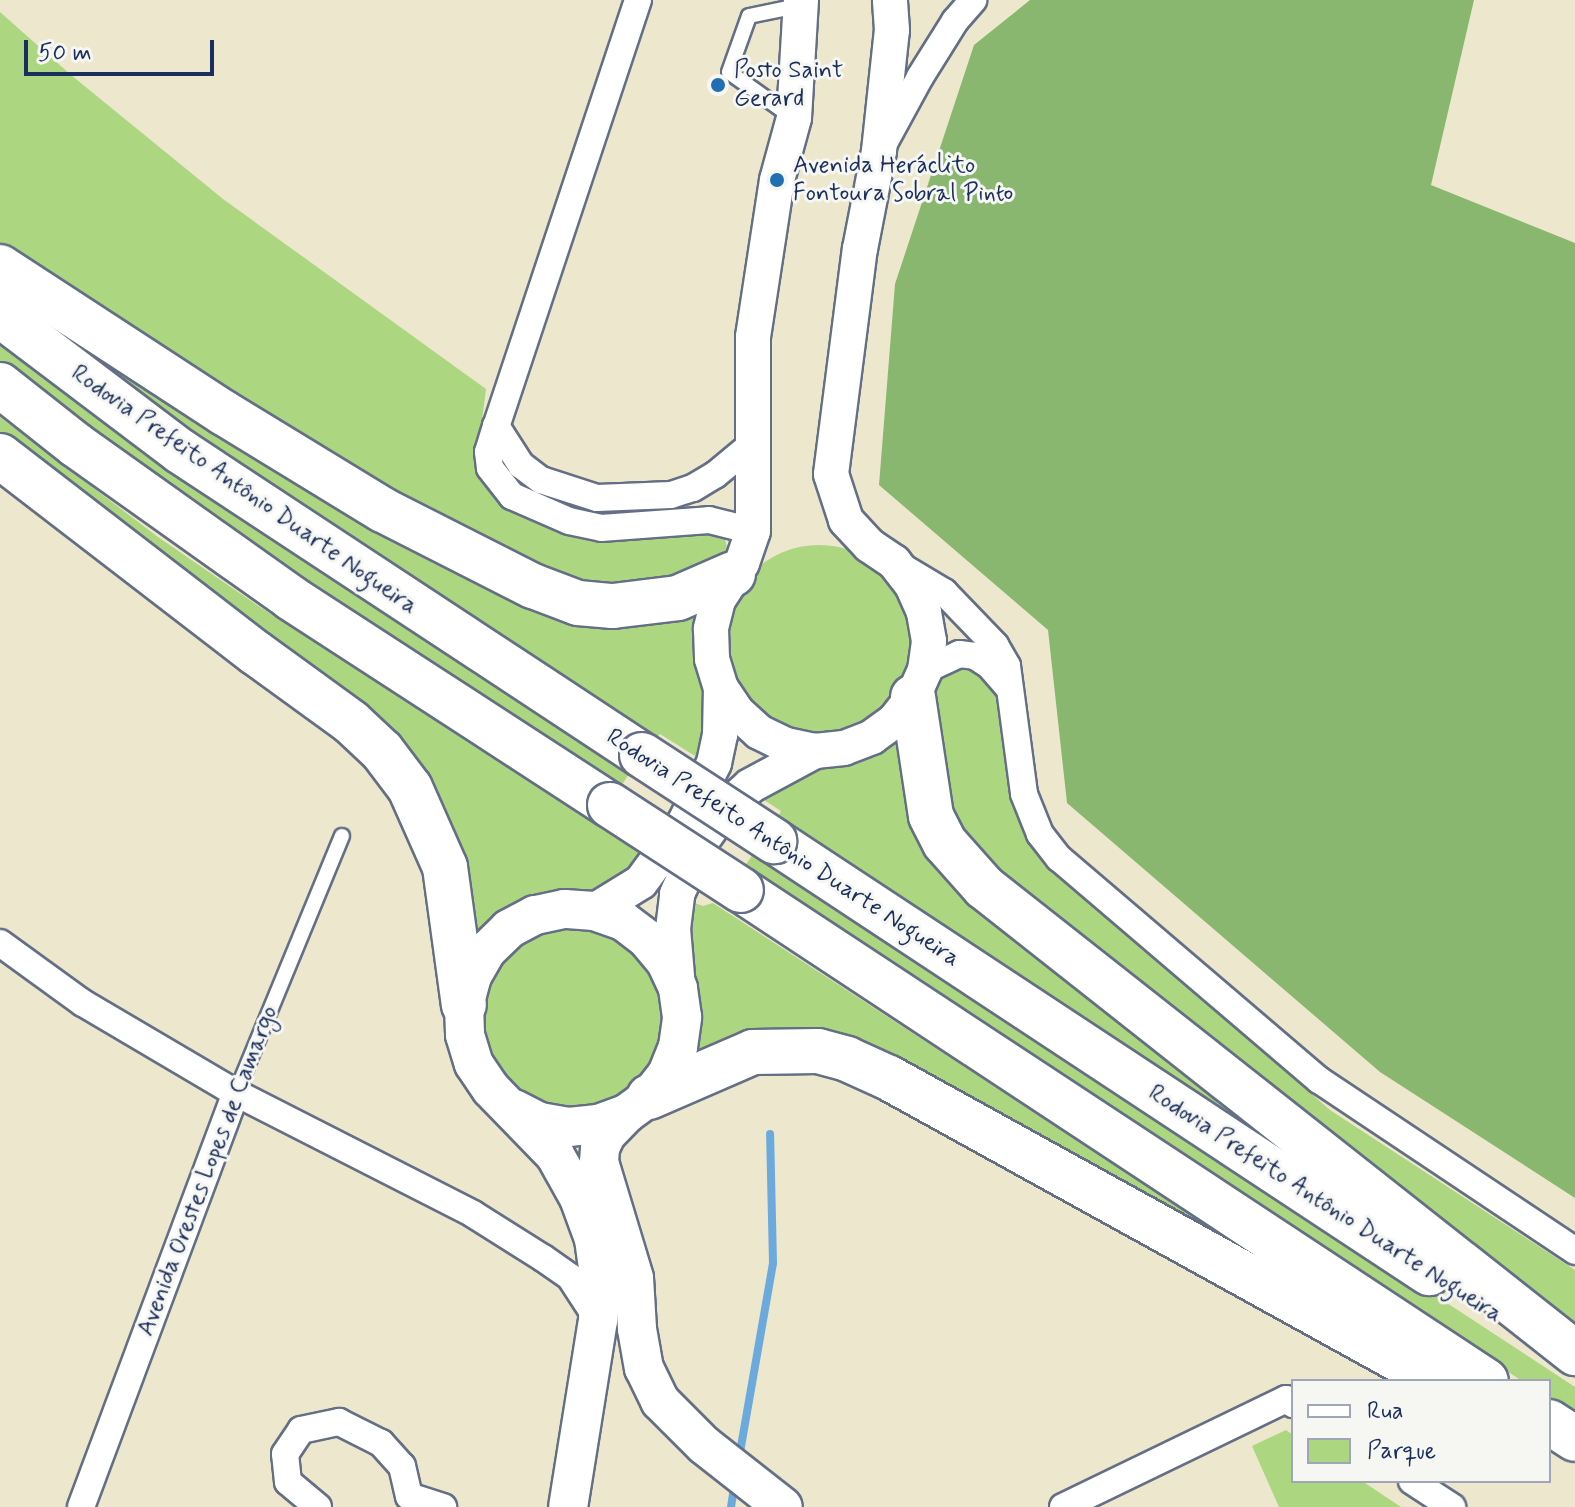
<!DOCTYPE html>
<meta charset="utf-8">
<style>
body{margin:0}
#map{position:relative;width:1575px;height:1507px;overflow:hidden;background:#ede7cd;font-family:Mynerve,sans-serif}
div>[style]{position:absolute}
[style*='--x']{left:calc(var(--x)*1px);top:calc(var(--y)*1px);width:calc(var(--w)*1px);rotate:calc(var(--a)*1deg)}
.green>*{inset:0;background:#add681}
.round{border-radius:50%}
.forest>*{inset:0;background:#8ab76f}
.stream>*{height:8px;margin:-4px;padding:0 4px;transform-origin:4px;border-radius:4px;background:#6caade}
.roads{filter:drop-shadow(2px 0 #646f85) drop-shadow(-2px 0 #646f85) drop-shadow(0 2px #646f85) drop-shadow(0 -2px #646f85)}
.service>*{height:14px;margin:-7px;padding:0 7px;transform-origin:7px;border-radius:7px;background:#fff}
.minor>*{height:26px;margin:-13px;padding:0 13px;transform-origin:13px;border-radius:13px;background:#fff}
.tertiary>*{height:34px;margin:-17px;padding:0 17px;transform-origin:17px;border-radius:17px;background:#fff}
.secondary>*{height:38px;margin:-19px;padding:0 19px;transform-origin:19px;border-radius:19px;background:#fff}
.motorway>*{height:44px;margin:-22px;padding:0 22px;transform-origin:22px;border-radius:22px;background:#fff}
.bridges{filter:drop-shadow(2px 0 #646f85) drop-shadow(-2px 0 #646f85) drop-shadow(0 2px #646f85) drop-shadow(0 -2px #646f85)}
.motorway-bridge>*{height:44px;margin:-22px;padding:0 22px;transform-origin:22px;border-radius:22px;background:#fff}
.dots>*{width:22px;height:22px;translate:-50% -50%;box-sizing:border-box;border:4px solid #f6f6f2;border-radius:50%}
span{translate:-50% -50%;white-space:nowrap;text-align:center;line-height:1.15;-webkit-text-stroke:6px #f6f6f2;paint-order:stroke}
.poi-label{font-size:24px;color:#1b2f5e}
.left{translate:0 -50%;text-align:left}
.street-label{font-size:24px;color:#1b2f5e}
.legend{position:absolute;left:1291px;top:1379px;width:260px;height:104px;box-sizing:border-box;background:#f6f6f2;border:2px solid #9ea6b7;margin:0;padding:10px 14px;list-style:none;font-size:24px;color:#1b2f5e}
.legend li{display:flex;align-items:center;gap:16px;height:40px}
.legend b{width:40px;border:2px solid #9ea6b7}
.scale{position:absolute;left:24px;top:40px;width:190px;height:36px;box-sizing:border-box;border:4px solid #1b2f5e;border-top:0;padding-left:10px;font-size:24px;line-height:28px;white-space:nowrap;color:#1b2f5e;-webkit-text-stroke:6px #f6f6f2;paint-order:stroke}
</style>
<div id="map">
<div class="green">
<div style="clip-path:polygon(0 12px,71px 75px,223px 199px,486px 389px,478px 452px,510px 506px,724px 535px,728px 552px,715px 570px,600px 593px,434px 520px,0 252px)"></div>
<div style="clip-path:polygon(44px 319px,502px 588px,702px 605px,697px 654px,705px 709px,703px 761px,660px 734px,657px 737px,174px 419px)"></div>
<div style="clip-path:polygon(0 336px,633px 767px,622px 785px,274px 563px,73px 420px,0 361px)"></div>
<div style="clip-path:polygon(0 417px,158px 537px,257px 605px,642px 853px,616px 885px,470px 955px,440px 821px,0 445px)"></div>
<div class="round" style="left:724px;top:545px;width:190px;height:190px"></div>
<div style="clip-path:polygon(953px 666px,974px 668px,997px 692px,1010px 797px,1040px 856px,1330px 1110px,1575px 1270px,1575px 1338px,1018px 898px,948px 827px,933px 690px,941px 672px)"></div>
<div style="clip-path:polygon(901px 733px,918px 815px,1285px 1143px,1285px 1156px,779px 815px,781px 811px,756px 795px,803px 773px,860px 759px)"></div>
<div style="clip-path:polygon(756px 850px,1575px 1387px,1575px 1416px,1549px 1398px,1549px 1381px,1522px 1381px,744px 867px)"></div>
<div style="clip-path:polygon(692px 902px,703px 906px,713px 903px,1261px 1260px,869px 1052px,686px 1064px,686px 973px)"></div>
<div class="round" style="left:479px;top:925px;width:186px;height:186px"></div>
<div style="clip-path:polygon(1286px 1430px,1293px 1435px,1293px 1481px,1362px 1481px,1401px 1507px,1279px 1507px,1252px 1446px)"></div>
</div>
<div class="forest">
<div style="clip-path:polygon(1030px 0,1474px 0,1431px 185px,1575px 243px,1575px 1198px,1380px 1072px,1067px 803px,1048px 630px,879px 485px,895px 284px,974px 45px)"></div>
</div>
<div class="stream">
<div style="--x:739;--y:1458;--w:198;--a:-80.1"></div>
<div style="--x:773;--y:1263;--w:129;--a:-91.3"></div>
<div style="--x:731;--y:1507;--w:24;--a:-81"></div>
</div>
<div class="roads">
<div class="service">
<div style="--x:792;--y:117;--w:77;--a:-144.5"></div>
<div style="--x:729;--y:72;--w:59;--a:-70.3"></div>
<div style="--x:749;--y:16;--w:54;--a:-11.7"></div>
<div style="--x:236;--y:1093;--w:278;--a:-67.6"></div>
</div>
<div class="minor">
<div style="--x:638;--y:0;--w:449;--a:108.4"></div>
<div style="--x:496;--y:426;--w:27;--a:107"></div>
<div style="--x:488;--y:452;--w:16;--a:83"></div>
<div style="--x:490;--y:468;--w:36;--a:52"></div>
<div style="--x:512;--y:496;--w:62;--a:23.7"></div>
<div style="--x:569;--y:521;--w:33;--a:12"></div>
<div style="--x:601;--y:528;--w:108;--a:-4.2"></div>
<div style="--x:709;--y:520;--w:45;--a:14"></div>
<div style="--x:883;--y:145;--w:77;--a:-61.4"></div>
<div style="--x:920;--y:77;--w:66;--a:-58"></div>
<div style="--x:955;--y:21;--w:28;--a:-49"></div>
<div style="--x:496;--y:426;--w:46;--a:57.3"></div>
<div style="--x:521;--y:465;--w:25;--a:37"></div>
<div style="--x:541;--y:480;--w:59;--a:17.8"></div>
<div style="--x:597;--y:498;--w:74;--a:-2.3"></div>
<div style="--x:671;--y:495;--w:23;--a:-18"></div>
<div style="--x:693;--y:488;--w:26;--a:-31"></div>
<div style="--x:715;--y:475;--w:47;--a:-39.8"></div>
<div style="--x:897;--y:564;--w:55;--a:30.8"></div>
<div style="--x:944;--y:592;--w:74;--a:46.1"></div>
<div style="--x:995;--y:645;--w:24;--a:60"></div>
<div style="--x:1007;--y:666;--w:129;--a:82.4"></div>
<div style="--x:1024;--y:794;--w:43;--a:68.2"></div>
<div style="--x:1040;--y:834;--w:31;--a:52"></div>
<div style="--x:1059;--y:858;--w:342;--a:40.5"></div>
<div style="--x:1319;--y:1080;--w:308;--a:33.7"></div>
<div style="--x:925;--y:670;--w:38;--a:-25"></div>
<div style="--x:959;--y:654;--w:16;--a:7"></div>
<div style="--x:975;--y:656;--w:17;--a:33"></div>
<div style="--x:989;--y:665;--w:29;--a:49"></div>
<div style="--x:0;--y:943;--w:102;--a:35.9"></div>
<div style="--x:83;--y:1003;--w:178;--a:30.5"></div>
<div style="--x:236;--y:1093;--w:266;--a:27"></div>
<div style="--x:473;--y:1214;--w:83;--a:32.2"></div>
<div style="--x:543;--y:1258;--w:33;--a:35"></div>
<div style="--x:570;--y:1277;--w:51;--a:56.9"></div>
<div style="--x:1412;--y:1481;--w:48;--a:33"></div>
<div style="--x:409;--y:1496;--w:36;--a:18"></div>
<div style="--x:81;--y:1507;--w:442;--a:-69.5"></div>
<div style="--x:318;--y:1507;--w:39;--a:-140"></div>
<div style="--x:288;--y:1482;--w:28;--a:-96"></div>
<div style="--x:285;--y:1454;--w:29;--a:-56"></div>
<div style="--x:301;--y:1430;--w:39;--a:-12"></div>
<div style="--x:339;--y:1422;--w:47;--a:26.6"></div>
<div style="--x:381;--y:1443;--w:31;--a:48"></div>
<div style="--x:402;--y:1466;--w:31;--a:77"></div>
<div style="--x:1063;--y:1507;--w:248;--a:-25.8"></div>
<div style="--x:1286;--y:1399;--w:9;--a:36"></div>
</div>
<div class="tertiary">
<div style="--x:801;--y:0;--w:118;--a:93.4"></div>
<div style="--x:794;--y:118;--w:64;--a:105.3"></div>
<div style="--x:777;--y:180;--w:159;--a:98.7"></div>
<div style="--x:753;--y:337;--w:194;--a:90"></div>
<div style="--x:753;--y:531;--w:34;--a:109"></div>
<div style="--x:742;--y:563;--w:44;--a:123"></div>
<div style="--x:718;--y:600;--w:30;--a:104"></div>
<div style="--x:711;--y:629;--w:30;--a:88"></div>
<div style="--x:712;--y:659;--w:30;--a:73"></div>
<div style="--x:721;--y:688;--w:29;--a:56"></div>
<div style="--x:737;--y:712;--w:30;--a:42"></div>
<div style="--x:759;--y:732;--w:30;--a:26"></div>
<div style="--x:786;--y:745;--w:30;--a:12"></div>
<div style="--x:815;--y:751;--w:29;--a:-6"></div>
<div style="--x:844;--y:748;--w:30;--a:-21"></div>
<div style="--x:872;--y:737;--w:29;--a:-36"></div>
<div style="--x:895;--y:720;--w:29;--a:-52"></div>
<div style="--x:913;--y:697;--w:30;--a:-66"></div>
<div style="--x:925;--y:670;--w:29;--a:-82"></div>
<div style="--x:929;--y:641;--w:29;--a:-100"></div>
<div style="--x:924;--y:612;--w:30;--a:-114"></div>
<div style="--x:912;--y:585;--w:29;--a:-128"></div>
<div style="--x:894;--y:562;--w:30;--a:-146"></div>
<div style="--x:869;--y:545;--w:34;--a:-133"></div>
<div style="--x:846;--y:520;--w:48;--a:-108.1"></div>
<div style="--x:831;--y:474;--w:227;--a:-82.7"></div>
<div style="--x:860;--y:249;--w:100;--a:-79"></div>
<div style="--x:879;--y:151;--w:122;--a:-83.9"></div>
<div style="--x:892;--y:30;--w:30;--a:-94"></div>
<div style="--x:594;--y:911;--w:55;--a:-31.7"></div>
<div style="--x:641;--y:882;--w:74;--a:-53.7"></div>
<div style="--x:685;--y:822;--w:66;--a:-63.8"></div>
<div style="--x:714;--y:763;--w:29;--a:-78"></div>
<div style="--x:720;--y:735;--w:47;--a:-88.8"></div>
<div style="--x:678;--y:988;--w:59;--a:-94.8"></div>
<div style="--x:673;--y:929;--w:35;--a:-83"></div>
<div style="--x:677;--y:894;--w:57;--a:-65.2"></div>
<div style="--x:701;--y:842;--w:42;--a:-54.8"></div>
<div style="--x:725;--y:808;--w:33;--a:-41"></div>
<div style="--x:750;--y:786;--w:74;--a:-28.3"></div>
</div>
<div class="secondary">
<div style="--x:514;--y:1109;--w:29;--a:27"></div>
<div style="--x:540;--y:1122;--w:29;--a:10"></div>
<div style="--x:569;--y:1127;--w:29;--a:-6"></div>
<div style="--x:598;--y:1124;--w:30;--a:-20"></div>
<div style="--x:626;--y:1114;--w:29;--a:-36"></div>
<div style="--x:649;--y:1097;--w:29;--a:-52"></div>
<div style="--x:667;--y:1074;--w:29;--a:-68"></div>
<div style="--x:678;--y:1047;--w:30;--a:-82"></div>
<div style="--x:682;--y:1017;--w:29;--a:-98"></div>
<div style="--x:678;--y:988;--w:29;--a:-115"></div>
<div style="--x:666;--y:962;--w:30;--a:-130"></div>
<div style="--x:647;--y:939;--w:30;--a:-143"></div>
<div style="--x:623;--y:921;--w:31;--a:-161"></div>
<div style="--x:594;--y:911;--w:30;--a:-176"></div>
<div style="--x:564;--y:909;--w:30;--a:168"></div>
<div style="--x:535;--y:915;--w:30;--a:152"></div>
<div style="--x:509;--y:929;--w:30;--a:136"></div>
<div style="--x:487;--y:950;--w:30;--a:120"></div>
<div style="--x:472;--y:976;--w:30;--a:105"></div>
<div style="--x:464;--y:1005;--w:30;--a:88"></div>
<div style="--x:465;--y:1035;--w:30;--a:73"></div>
<div style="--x:474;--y:1064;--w:30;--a:56"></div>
<div style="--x:491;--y:1089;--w:92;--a:45.9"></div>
<div style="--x:555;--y:1155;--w:49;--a:60.8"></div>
<div style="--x:579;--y:1198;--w:44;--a:69.9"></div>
<div style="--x:594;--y:1239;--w:43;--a:82.1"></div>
<div style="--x:600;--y:1282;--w:38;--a:93"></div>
<div style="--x:598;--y:1320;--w:189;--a:99.1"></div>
<div style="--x:626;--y:1114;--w:29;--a:134"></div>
<div style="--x:606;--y:1135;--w:14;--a:115"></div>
<div style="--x:600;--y:1148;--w:14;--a:94"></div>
<div style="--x:599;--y:1162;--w:121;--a:73.2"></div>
<div style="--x:634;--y:1278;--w:51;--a:86.6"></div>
<div style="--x:637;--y:1329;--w:40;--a:80"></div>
<div style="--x:644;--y:1368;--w:37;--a:64"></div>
<div style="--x:660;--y:1401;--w:62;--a:45"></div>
<div style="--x:704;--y:1445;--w:100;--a:38.1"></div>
</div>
<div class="motorway">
<div style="--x:0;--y:267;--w:267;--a:33.1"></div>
<div style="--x:224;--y:413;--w:186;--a:31.4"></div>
<div style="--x:383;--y:510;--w:168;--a:26.9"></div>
<div style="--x:533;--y:586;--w:48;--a:20.7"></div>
<div style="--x:578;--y:603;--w:35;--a:5"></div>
<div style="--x:613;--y:606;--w:65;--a:-7"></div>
<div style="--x:678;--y:598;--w:60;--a:-23.6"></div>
<div style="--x:0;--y:315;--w:226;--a:37.1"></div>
<div style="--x:180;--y:451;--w:553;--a:33.35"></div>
<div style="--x:0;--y:385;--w:97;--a:38.3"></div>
<div style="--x:76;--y:445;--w:264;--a:35.4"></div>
<div style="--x:291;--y:598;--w:380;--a:33"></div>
<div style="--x:0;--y:456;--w:323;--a:37.6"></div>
<div style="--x:256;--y:653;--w:117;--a:36"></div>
<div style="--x:351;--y:722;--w:42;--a:43.1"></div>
<div style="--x:382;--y:751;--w:46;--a:52.9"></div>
<div style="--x:410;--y:788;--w:86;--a:66.1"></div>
<div style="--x:445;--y:867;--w:139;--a:82.2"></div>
<div style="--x:913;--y:697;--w:120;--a:81.4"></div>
<div style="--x:931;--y:816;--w:30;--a:63"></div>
<div style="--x:945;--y:843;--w:59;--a:48.4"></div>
<div style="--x:984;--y:887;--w:753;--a:38.26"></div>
<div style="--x:774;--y:841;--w:785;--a:33.41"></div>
<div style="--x:741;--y:890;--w:892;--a:33.39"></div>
<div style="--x:649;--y:1097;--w:113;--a:-23.4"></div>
<div style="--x:753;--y:1052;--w:65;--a:-0.9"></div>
<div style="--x:818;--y:1051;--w:30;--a:15"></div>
<div style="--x:847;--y:1059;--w:46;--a:24.3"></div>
<div style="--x:889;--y:1078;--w:623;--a:28.91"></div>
<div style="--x:1549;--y:1422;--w:31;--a:33"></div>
</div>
</div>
<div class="bridges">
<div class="motorway-bridge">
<div style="--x:642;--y:755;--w:158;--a:33.1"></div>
<div style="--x:610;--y:805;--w:156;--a:33"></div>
</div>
</div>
<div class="dots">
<div style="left:718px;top:85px;background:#1f6fb2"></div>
<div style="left:777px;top:180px;background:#1f6fb2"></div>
</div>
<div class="poi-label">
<span class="left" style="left:734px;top:85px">Posto Saint<br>Gerard</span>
<span class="left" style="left:793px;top:180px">Avenida Heráclito<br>Fontoura Sobral Pinto</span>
</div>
<div class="street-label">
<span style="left:244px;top:490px;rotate:35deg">Rodovia Prefeito Antônio Duarte Nogueira</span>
<span style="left:783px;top:848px;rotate:33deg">Rodovia Prefeito Antônio Duarte Nogueira</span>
<span style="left:208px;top:1171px;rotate:-69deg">Avenida Orestes Lopes de Camargo</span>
<span style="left:1325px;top:1204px;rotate:33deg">Rodovia Prefeito Antônio Duarte Nogueira</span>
</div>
<ul class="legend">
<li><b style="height:10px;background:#fff"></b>Rua</li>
<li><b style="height:22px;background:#add681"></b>Parque</li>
</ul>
<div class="scale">50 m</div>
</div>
